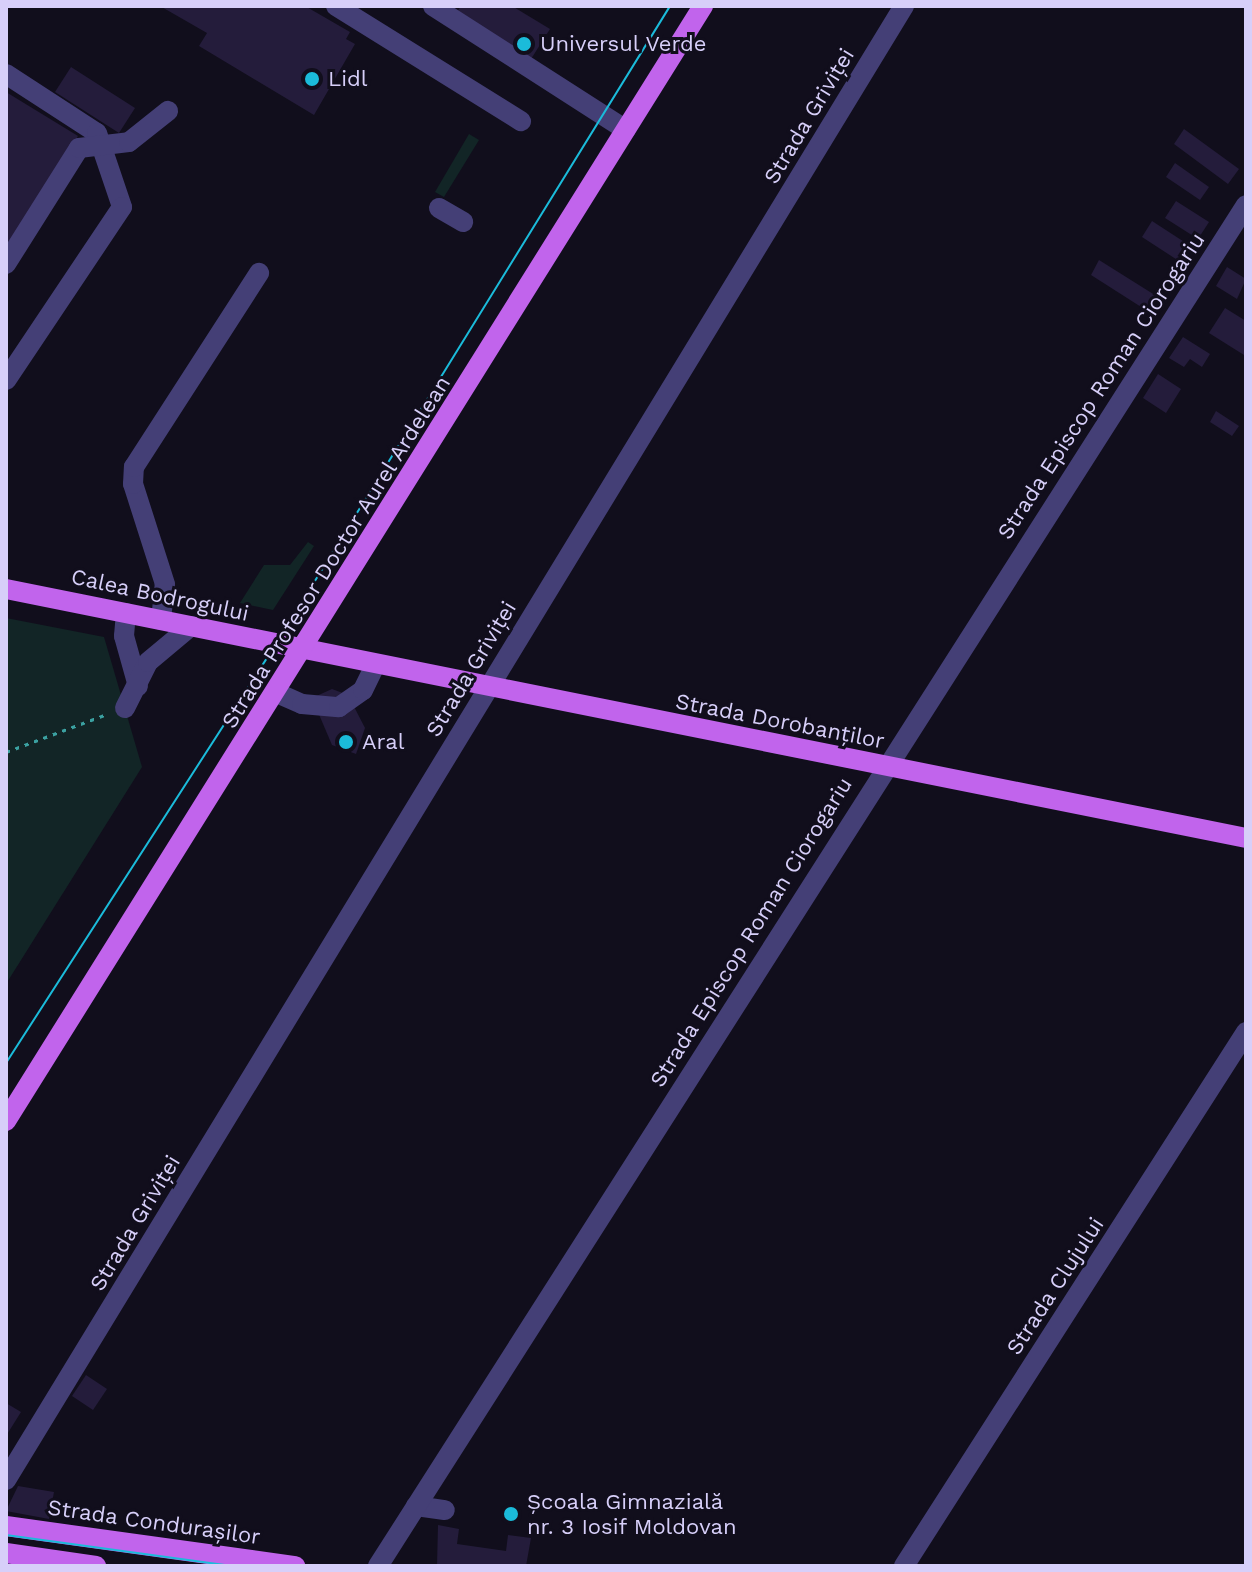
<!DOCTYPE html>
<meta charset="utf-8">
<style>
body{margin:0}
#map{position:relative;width:1252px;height:1572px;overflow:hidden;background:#110e1c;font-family:"Work Sans",sans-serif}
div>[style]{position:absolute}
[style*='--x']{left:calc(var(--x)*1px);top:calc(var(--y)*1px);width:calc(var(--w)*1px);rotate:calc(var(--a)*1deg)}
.green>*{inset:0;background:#122526}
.building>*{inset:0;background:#241c3b}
.path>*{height:3px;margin-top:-1.5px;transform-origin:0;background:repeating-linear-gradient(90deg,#3ba1a1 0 4px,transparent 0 10px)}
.minor>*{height:20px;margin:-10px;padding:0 10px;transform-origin:10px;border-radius:10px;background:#443f76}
.major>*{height:20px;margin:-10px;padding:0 10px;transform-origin:10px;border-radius:10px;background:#c164ec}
.tram>*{height:2px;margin:-1px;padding:0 1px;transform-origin:1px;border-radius:1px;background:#1bbbda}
.dots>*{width:22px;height:22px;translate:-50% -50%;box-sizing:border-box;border:4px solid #110e1c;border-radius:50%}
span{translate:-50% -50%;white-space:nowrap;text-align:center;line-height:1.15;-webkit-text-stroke:6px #110e1c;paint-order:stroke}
.poi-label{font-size:22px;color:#d7cff9}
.left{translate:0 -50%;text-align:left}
.street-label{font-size:22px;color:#d7cff9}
.frame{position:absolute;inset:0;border:8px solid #d7cff9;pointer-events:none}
</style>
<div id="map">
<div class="green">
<div style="clip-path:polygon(469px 134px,479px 140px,444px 197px,435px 192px)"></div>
<div style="clip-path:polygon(308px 542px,314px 546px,273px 610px,240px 603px,264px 565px,290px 565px)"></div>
<div style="clip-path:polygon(6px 618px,104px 637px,142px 767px,6px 984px)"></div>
</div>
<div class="building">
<div style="clip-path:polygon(160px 6px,305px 6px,350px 32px,346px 39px,355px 44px,314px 115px,199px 46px,207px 33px)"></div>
<div style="clip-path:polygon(461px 6px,512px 6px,550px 29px,531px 59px,457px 12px)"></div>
<div style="clip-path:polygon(71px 67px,135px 108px,119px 133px,55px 92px)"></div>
<div style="clip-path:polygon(6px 92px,78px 136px,6px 254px)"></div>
<div style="clip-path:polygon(1184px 129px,1239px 169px,1228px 184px,1174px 144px)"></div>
<div style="clip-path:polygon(1175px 163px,1209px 187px,1200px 200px,1166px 177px)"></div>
<div style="clip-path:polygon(1176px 201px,1209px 222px,1198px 239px,1165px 218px)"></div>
<div style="clip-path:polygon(1152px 221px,1192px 247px,1182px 263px,1142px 237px)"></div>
<div style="clip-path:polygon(1099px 260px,1158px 297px,1149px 312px,1091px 275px)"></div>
<div style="clip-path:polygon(1227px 267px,1246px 279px,1237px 299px,1216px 286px)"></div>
<div style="clip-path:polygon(1225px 308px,1246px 321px,1244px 355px,1209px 333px)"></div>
<div style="clip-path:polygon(1183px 337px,1210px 354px,1202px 367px,1190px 359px,1184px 367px,1169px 358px)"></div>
<div style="clip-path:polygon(1158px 374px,1181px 389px,1166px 413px,1143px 398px)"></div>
<div style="clip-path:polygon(1216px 411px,1239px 426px,1232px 436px,1210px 422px)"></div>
<div style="clip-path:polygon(332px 689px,348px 695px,365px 728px,356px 754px,332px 745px,312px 698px)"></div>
<div style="clip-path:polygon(86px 1375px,107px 1389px,93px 1410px,72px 1396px)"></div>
<div style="clip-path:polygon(6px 1403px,21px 1412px,6px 1436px)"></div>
<div style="clip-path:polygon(18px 1486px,54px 1492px,49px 1519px,6px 1511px)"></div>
<div style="clip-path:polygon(438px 1525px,459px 1529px,457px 1544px,506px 1551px,508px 1535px,531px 1538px,526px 1566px,437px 1566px)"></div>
</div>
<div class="path">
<div style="--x:6;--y:752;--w:108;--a:-20.6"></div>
</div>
<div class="minor">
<div style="--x:336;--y:6;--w:218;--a:31.9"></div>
<div style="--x:433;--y:6;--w:229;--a:32.7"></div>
<div style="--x:6;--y:74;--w:108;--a:33"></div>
<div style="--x:97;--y:133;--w:78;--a:71.3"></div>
<div style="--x:122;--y:207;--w:208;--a:123.8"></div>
<div style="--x:439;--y:208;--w:28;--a:30"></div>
<div style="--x:6;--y:264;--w:137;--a:-57.8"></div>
<div style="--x:79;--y:148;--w:50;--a:-6.8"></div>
<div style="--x:129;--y:142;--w:50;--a:-38.5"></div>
<div style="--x:126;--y:613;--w:23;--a:95"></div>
<div style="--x:124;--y:636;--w:52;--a:74.4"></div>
<div style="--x:161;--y:620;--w:36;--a:-84"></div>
<div style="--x:165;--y:584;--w:105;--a:-107.7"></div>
<div style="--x:133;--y:484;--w:17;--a:-87"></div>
<div style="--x:134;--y:467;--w:231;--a:-57.2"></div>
<div style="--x:277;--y:693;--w:27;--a:24"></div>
<div style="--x:302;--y:704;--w:37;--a:5"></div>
<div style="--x:339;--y:707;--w:29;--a:-35"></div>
<div style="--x:363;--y:690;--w:28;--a:-64"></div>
<div style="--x:125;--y:708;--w:51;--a:-63.4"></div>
<div style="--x:148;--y:662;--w:56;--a:-39.9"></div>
<div style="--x:6;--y:1480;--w:1726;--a:-58.65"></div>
<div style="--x:416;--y:1506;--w:29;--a:8"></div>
<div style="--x:378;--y:1566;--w:1614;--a:-57.47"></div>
<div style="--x:904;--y:1566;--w:634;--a:-57.36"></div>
</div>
<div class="major">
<div style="--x:6;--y:589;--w:1265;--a:11.35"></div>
<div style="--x:6;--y:1121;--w:1315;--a:-57.99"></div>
<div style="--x:6;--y:1526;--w:292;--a:7.9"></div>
<div style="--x:6;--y:1553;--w:91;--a:8.2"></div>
</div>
<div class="tram">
<div style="--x:6;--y:1063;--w:498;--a:-57.2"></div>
<div style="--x:276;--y:644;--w:750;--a:-58.3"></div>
<div style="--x:6;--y:1535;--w:228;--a:7.8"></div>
</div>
<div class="dots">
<div style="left:524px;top:44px;background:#1bbbda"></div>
<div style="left:312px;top:79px;background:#1bbbda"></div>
<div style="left:346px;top:742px;background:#1bbbda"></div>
<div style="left:511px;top:1514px;background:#1bbbda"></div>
</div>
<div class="poi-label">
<span class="left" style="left:540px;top:44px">Universul Verde</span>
<span class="left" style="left:328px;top:79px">Lidl</span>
<span class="left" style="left:362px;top:742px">Aral</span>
<span class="left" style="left:527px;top:1514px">Școala Gimnazială<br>nr. 3 Iosif Moldovan</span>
</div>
<div class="street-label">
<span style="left:809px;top:116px;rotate:-59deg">Strada Griviței</span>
<span style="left:1101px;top:386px;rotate:-57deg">Strada Episcop Roman Ciorogariu</span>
<span style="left:336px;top:552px;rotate:-58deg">Strada Profesor Doctor Aurel Ardelean</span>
<span style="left:160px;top:595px;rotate:12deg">Calea Bodrogului</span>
<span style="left:471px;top:669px;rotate:-59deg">Strada Griviței</span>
<span style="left:780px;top:721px;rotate:11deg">Strada Dorobanților</span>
<span style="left:751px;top:932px;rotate:-58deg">Strada Episcop Roman Ciorogariu</span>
<span style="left:135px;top:1223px;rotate:-59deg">Strada Griviței</span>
<span style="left:1055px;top:1286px;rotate:-57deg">Strada Clujului</span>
<span style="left:154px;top:1522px;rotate:8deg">Strada Condurașilor</span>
</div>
<div class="frame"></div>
</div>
